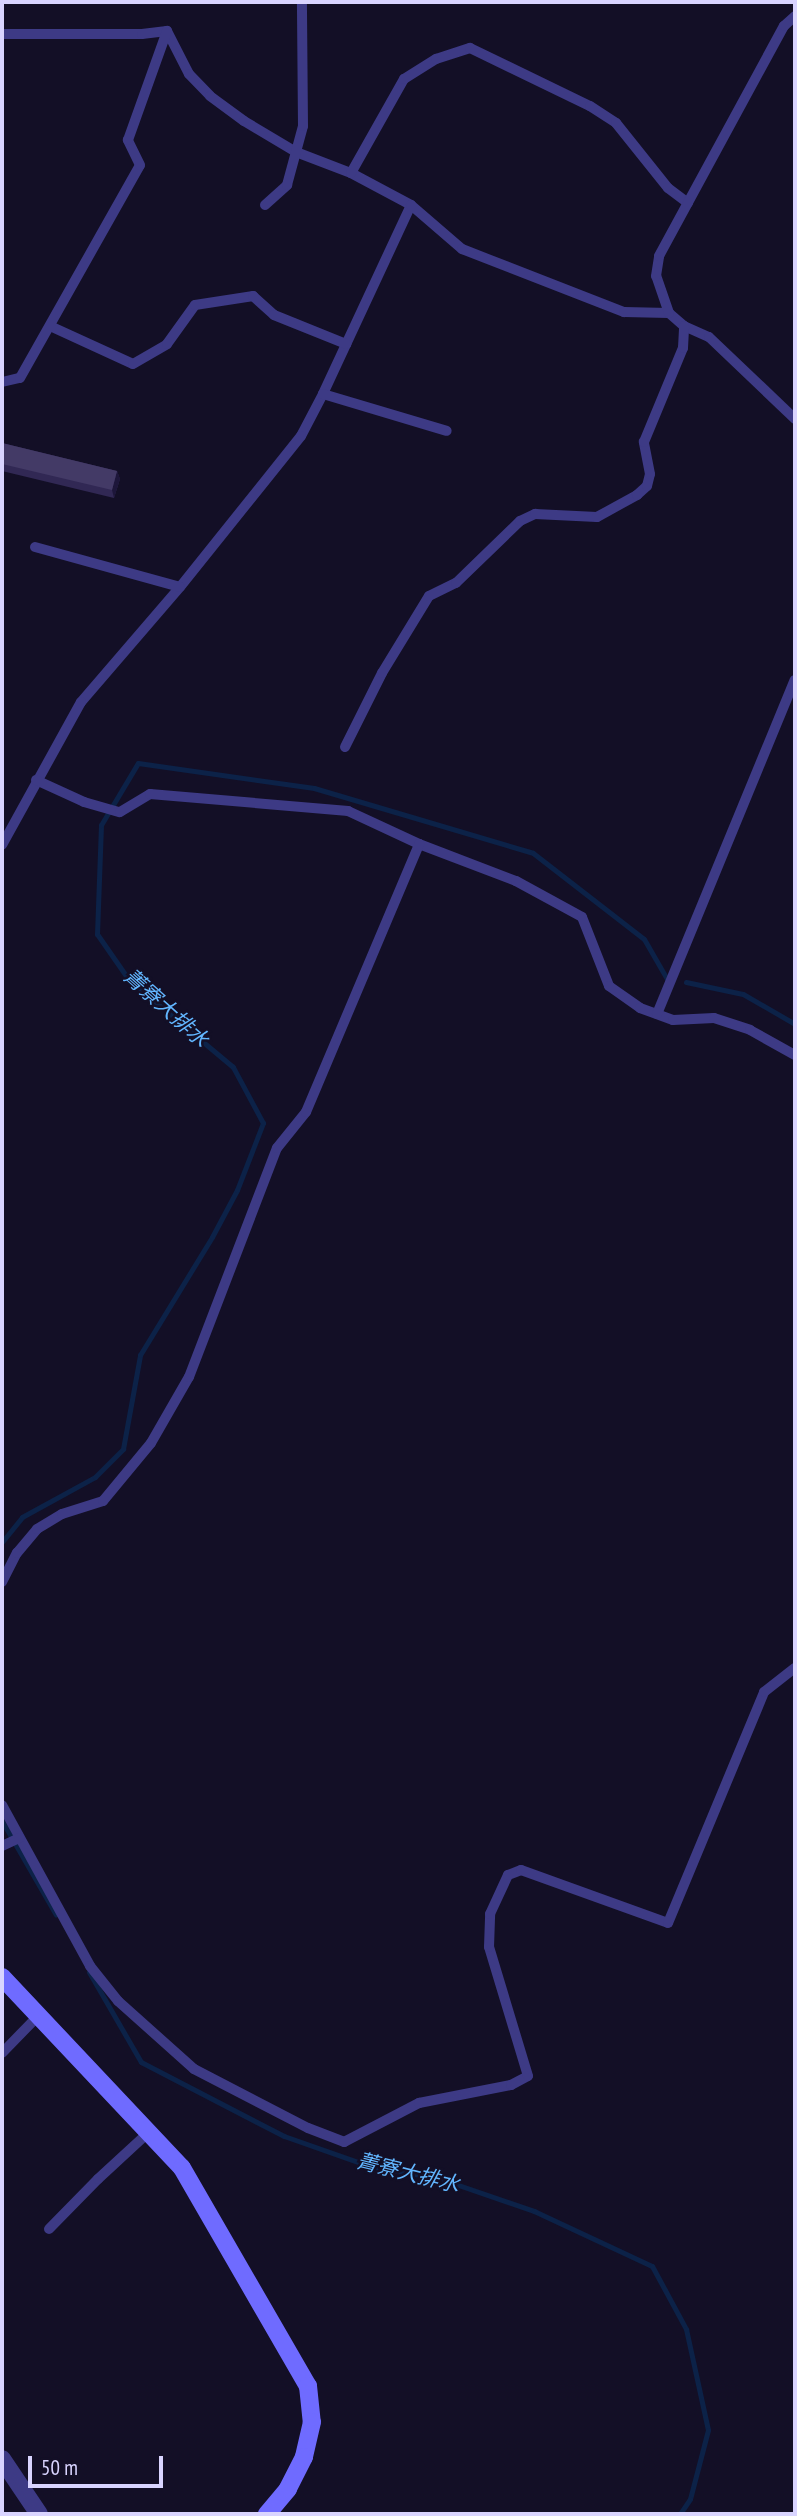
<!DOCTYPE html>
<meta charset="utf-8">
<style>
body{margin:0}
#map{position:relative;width:797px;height:2516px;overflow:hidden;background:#130f26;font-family:"PT Sans Narrow","Noto Sans TC",sans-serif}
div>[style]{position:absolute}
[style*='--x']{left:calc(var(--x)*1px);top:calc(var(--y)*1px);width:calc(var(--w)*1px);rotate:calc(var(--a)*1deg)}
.stream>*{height:5px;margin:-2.5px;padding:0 2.5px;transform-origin:2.5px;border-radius:2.5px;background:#0c2248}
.lane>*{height:10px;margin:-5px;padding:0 5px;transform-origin:5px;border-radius:5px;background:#3d3a85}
.street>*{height:18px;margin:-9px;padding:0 9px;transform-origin:9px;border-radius:9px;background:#3d3a85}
.secondary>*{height:18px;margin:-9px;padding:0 9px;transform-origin:9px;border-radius:9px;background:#6f6bff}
.wall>*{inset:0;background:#312854}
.shaded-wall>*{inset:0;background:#1d163a}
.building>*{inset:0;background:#433a66}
span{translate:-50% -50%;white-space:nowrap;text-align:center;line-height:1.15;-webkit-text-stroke:5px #130f26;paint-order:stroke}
.water-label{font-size:21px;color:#62b6ff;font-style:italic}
.frame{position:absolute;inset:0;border:4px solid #d9d4ff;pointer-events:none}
.scale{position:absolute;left:28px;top:2456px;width:135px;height:32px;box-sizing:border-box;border:4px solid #d9d4ff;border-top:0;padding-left:9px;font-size:21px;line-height:24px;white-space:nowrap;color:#d9d4ff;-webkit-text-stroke:5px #130f26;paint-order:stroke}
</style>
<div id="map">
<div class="stream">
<div style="--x:795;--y:100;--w:18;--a:90"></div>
<div style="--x:686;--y:982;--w:58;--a:11.9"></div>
<div style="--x:743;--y:994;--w:60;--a:30"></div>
<div style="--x:2;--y:1542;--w:32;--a:-51"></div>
<div style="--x:22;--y:1517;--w:83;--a:-28.7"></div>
<div style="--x:95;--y:1477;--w:40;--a:-45"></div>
<div style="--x:123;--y:1449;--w:96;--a:-79.7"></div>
<div style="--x:140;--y:1355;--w:138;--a:-58.6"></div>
<div style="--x:212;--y:1237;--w:53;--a:-62"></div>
<div style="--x:237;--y:1190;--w:72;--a:-68.8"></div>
<div style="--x:263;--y:1123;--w:64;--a:-118.2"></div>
<div style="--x:233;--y:1067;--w:136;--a:-140.1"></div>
<div style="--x:129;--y:980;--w:56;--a:-124.8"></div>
<div style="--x:97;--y:934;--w:109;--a:-87.9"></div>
<div style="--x:101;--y:825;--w:72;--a:-59.2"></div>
<div style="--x:138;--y:763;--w:178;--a:8.1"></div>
<div style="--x:314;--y:788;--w:228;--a:16.5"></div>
<div style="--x:533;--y:853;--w:140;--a:37.8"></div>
<div style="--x:644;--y:939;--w:46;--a:60.1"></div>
<div style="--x:2;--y:1821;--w:108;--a:60.1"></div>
<div style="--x:89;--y:1972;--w:104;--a:60"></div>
<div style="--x:141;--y:2062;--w:161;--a:27.4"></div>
<div style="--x:284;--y:2136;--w:90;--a:19.4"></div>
<div style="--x:369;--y:2166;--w:70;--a:9.9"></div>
<div style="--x:438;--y:2178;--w:102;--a:19"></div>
<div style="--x:534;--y:2211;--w:130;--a:25"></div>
<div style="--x:652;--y:2266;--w:72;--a:61.6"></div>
<div style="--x:686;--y:2329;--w:103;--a:77.7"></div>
<div style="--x:708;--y:2430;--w:71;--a:104.6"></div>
<div style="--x:690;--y:2499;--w:18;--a:124"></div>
</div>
<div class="lane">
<div style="--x:2;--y:34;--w:140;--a:0"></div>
<div style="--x:142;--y:34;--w:25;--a:-7"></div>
<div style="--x:167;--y:31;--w:48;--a:62.9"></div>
<div style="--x:189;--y:74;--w:30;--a:46"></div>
<div style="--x:210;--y:96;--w:42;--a:36.3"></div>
<div style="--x:244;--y:121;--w:61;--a:30.8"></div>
<div style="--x:296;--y:152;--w:59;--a:20.9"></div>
<div style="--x:351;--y:173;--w:68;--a:28.1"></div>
<div style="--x:411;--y:205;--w:208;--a:115"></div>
<div style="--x:323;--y:394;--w:47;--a:117.6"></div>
<div style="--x:301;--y:436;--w:193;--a:128.7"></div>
<div style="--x:180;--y:587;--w:152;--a:130.7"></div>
<div style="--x:81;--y:702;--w:163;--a:118.9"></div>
<div style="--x:351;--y:173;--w:108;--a:-60.6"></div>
<div style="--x:404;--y:79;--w:38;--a:-32"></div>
<div style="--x:436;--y:59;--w:36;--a:-18"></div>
<div style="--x:470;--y:48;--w:133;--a:25.8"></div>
<div style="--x:590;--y:106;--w:31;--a:33"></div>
<div style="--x:616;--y:123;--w:83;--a:51.3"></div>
<div style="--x:668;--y:188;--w:25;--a:37"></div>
<div style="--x:265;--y:205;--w:30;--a:-42"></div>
<div style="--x:287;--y:185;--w:61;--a:-74.8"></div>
<div style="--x:303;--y:126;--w:124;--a:-90.5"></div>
<div style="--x:411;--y:205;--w:67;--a:40.8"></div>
<div style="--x:462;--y:249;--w:174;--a:21.3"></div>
<div style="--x:624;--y:312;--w:45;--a:1.3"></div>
<div style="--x:669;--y:313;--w:20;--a:41"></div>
<div style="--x:684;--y:326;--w:27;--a:24"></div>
<div style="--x:709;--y:337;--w:119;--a:43.6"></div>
<div style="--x:669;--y:313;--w:39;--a:-109"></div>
<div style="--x:656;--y:276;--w:20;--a:-81"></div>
<div style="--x:659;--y:256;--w:262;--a:-61.5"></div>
<div style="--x:784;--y:26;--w:15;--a:-42"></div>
<div style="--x:50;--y:326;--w:91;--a:24.6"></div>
<div style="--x:133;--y:364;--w:39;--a:-30"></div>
<div style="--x:167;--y:344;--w:48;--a:-54.3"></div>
<div style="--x:195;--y:305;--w:59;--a:-8.8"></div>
<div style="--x:253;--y:296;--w:28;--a:42"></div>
<div style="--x:274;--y:315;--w:78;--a:21.9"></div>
<div style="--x:2;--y:382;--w:18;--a:-13"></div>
<div style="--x:20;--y:378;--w:244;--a:-60.6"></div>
<div style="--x:140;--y:165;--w:28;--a:-116"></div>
<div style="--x:128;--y:140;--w:116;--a:-70.3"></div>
<div style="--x:323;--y:394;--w:129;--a:16.6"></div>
<div style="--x:35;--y:547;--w:150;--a:15.4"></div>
<div style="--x:345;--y:747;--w:83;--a:-63.4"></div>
<div style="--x:382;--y:673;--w:90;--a:-58.6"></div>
<div style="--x:429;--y:596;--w:30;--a:-26"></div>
<div style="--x:456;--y:583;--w:89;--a:-44.1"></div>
<div style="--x:520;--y:521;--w:17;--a:-25"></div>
<div style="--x:535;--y:514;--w:62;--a:2.8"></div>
<div style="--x:597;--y:517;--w:46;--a:-28.8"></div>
<div style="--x:637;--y:495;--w:13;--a:-42"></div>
<div style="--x:647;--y:486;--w:12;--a:-76"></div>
<div style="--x:650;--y:474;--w:33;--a:-101"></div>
<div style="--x:644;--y:442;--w:102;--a:-67.5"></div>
<div style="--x:683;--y:348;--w:22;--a:-87"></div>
<div style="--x:36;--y:780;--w:53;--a:24.6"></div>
<div style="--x:84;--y:802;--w:37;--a:16"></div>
<div style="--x:120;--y:812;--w:35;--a:-31"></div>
<div style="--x:150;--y:794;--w:199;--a:4.9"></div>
<div style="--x:348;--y:811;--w:78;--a:24.9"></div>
<div style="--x:419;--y:844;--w:104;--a:20.9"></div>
<div style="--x:516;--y:881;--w:75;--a:28.6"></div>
<div style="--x:582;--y:917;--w:74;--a:68.6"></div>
<div style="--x:609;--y:986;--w:38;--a:35"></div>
<div style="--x:640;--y:1008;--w:35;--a:20"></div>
<div style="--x:673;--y:1020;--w:41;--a:-2.8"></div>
<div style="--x:714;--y:1018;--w:38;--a:18"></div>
<div style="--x:750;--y:1030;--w:51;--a:29.1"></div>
<div style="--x:657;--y:1014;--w:361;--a:-67.6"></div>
<div style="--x:2;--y:1582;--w:33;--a:-63"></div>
<div style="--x:17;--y:1553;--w:31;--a:-50"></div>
<div style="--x:37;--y:1529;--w:29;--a:-31"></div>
<div style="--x:62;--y:1514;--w:43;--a:-17.6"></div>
<div style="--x:103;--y:1501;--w:75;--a:-50.4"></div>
<div style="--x:151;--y:1443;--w:76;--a:-60.1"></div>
<div style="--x:189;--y:1377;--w:245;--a:-69"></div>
<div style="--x:277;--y:1148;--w:46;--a:-51.1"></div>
<div style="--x:306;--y:1112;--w:291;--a:-67.1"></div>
<div style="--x:2;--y:1805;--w:183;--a:61.3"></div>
<div style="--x:90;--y:1966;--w:45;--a:51.3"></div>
<div style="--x:118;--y:2001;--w:102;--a:41.8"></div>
<div style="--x:194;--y:2069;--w:128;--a:27.4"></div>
<div style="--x:308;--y:2128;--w:39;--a:21"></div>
<div style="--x:344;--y:2142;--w:85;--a:-27.5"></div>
<div style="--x:419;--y:2103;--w:94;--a:-11.1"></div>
<div style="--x:511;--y:2085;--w:19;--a:-28"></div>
<div style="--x:528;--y:2076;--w:135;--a:-106.8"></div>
<div style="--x:489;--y:1947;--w:33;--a:-88"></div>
<div style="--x:490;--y:1914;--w:43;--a:-65.2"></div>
<div style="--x:508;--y:1875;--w:14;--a:-21"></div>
<div style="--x:521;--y:1870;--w:156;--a:19.8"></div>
<div style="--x:668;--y:1923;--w:250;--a:-67.4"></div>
<div style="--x:764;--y:1692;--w:39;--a:-38"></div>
<div style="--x:2;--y:1846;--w:19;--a:-25"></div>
<div style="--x:2;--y:2053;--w:50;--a:-45.8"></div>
<div style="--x:49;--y:2229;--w:70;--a:-45.6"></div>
<div style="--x:98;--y:2179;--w:71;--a:-42.7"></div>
</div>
<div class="street">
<div style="--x:2;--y:2459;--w:66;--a:56.1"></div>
</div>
<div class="secondary">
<div style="--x:2;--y:1977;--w:262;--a:46.7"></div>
<div style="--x:182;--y:2168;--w:252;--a:60"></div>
<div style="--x:308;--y:2386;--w:36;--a:84"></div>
<div style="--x:312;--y:2422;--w:36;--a:103"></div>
<div style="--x:304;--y:2457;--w:36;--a:117"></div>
<div style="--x:288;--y:2489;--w:33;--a:130"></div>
</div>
<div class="wall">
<div style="clip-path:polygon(2px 443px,117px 471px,120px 479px,114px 498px,2px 471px)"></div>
</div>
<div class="shaded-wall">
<div style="clip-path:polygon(117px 471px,120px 479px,114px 498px,112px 490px)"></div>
</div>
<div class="building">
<div style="clip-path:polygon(2px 443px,117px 471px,112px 490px,2px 464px)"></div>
</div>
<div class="water-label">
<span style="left:166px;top:1008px;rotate:42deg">菁寮大排水</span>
<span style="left:408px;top:2173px;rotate:14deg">菁寮大排水</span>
</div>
<div class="frame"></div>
<div class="scale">50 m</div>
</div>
